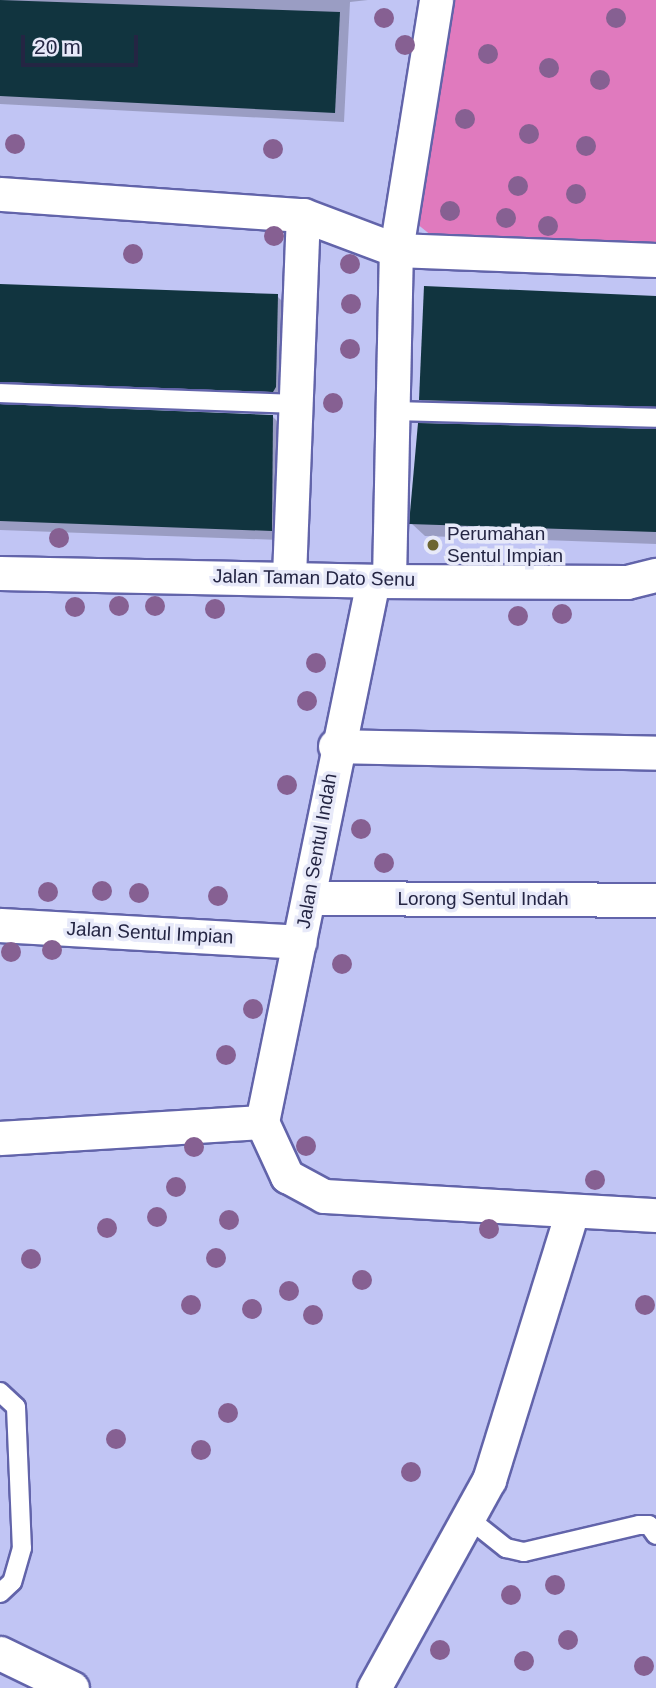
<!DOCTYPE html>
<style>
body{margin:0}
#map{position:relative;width:656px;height:1688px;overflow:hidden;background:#c1c5f4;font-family:Arial,sans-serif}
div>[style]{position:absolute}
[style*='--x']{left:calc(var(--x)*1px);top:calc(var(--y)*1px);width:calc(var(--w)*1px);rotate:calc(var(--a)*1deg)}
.green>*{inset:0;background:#e07abe}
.shadow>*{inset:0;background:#0003}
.building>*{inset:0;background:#11343f}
.roads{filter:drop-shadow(2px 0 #6264aa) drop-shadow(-2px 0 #6264aa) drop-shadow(0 2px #6264aa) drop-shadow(0 -2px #6264aa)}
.service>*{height:18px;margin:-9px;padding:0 9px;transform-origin:9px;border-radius:9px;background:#fff}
.minor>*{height:33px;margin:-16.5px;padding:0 16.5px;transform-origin:16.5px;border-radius:16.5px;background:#fff}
.trees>*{width:20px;height:20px;margin:-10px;border-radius:50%;background:#866092}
.dots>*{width:19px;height:19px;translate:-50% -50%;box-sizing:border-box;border:4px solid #e7e9f9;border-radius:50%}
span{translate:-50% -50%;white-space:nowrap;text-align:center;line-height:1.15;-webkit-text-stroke:7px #e7e9f9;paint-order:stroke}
.poi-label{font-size:19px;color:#242543}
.left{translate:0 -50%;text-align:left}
.street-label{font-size:19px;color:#242543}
.scale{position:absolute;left:21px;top:35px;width:117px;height:32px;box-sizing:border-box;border:4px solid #242543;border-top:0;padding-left:9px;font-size:21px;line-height:24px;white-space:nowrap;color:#242543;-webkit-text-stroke:5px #e7e9f9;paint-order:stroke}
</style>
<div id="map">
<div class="green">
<div style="clip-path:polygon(453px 0,656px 0,656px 246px,432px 236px,411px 219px)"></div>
</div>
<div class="shadow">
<div style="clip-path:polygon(0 0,368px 0,350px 2px,344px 122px,0 104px)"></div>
<div style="clip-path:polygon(0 286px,277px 296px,287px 306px,282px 401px,0 401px)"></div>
<div style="clip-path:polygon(656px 297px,656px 419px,434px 413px,421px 400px)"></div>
<div style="clip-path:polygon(0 406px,272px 416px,282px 426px,280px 540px,0 530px)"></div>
<div style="clip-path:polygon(656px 431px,656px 544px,425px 536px,411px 523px)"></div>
</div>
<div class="building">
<div style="clip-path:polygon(0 0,340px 12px,335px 113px,0 96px)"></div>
<div style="clip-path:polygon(0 284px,278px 294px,276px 387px,273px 392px,0 382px)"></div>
<div style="clip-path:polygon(424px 286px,656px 296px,656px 407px,419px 400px)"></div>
<div style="clip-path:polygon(0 404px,273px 415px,272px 531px,0 521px)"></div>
<div style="clip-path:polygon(418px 423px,656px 429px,656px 532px,409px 524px)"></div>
</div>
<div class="roads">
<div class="service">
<div style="--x:0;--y:393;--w:295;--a:2.1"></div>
<div style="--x:393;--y:411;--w:263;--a:1.5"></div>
<div style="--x:0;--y:1392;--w:22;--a:43"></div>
<div style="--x:16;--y:1407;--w:141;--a:87.6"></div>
<div style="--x:22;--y:1548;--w:35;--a:106"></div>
<div style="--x:12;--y:1582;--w:16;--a:137"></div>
<div style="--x:467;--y:1517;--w:50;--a:38.5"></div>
<div style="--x:506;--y:1548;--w:18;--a:13"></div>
<div style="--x:524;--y:1552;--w:118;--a:-13.2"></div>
<div style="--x:639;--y:1525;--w:10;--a:0"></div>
<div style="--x:649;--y:1525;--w:12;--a:55"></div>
</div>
<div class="minor">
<div style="--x:0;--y:194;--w:304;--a:4"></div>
<div style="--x:303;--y:215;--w:99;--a:20.6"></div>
<div style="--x:396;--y:250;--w:260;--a:2.2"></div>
<div style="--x:0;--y:573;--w:373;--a:1.2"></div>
<div style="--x:373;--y:581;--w:254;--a:0.2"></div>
<div style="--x:627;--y:582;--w:30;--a:-14"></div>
<div style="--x:289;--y:577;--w:362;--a:-87.8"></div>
<div style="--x:389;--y:580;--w:330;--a:-88.8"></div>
<div style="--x:396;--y:250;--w:253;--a:-80.9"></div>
<div style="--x:335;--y:746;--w:321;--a:1.2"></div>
<div style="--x:309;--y:898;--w:347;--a:0.3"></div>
<div style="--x:0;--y:925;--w:300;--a:3.2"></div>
<div style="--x:262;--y:1122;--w:552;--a:-78.41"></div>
<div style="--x:262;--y:1122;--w:60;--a:65.2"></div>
<div style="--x:287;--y:1176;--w:42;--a:28.4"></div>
<div style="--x:324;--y:1196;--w:333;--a:3.3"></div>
<div style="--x:0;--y:1138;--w:262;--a:-3.5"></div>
<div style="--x:0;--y:1653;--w:80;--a:25.9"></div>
<div style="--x:374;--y:1688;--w:238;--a:-61.1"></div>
<div style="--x:489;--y:1480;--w:281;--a:-72.8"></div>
</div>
</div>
<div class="trees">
<div style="left:384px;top:18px"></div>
<div style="left:616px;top:18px"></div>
<div style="left:405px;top:45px"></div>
<div style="left:488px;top:54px"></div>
<div style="left:549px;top:68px"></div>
<div style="left:600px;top:80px"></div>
<div style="left:465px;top:119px"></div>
<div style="left:529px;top:134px"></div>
<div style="left:15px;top:144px"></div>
<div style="left:586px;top:146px"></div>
<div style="left:273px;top:149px"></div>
<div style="left:518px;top:186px"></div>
<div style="left:576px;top:194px"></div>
<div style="left:450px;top:211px"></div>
<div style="left:506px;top:218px"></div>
<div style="left:548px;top:226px"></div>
<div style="left:274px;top:236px"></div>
<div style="left:133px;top:254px"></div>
<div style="left:350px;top:264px"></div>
<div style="left:351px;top:304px"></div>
<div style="left:350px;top:349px"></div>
<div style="left:333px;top:403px"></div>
<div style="left:59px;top:538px"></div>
<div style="left:119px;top:606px"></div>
<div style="left:155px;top:606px"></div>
<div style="left:75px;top:607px"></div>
<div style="left:215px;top:609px"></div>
<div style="left:562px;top:614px"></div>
<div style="left:518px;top:616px"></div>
<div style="left:316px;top:663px"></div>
<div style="left:307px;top:701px"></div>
<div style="left:287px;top:785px"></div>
<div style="left:361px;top:829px"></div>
<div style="left:384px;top:863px"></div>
<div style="left:102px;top:891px"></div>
<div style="left:48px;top:892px"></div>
<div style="left:139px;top:893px"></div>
<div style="left:218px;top:896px"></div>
<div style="left:52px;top:950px"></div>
<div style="left:11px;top:952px"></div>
<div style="left:342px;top:964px"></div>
<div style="left:253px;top:1009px"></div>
<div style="left:226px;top:1055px"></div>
<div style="left:306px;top:1146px"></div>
<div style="left:194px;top:1147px"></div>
<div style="left:595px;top:1180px"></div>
<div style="left:176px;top:1187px"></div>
<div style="left:157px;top:1217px"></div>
<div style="left:229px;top:1220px"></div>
<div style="left:107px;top:1228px"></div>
<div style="left:489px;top:1229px"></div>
<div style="left:216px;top:1258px"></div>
<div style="left:31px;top:1259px"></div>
<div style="left:362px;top:1280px"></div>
<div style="left:289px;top:1291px"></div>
<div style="left:191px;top:1305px"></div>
<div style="left:645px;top:1305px"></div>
<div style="left:252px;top:1309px"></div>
<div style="left:313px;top:1315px"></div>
<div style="left:228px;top:1413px"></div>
<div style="left:116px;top:1439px"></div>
<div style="left:201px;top:1450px"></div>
<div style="left:411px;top:1472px"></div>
<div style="left:555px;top:1585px"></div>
<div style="left:511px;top:1595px"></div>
<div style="left:568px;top:1640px"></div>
<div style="left:440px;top:1650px"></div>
<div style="left:524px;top:1661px"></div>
<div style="left:644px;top:1666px"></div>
</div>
<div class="dots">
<div style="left:433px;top:545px;background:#6d6532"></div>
</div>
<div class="poi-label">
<span class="left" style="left:447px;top:545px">Perumahan<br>Sentul Impian</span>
</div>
<div class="street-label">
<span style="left:314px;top:578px;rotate:1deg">Jalan Taman Dato Senu</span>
<span style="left:317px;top:851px;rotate:-80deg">Jalan Sentul Indah</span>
<span style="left:483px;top:899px">Lorong Sentul Indah</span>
<span style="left:150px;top:933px;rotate:3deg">Jalan Sentul Impian</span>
</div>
<div class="scale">20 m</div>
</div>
